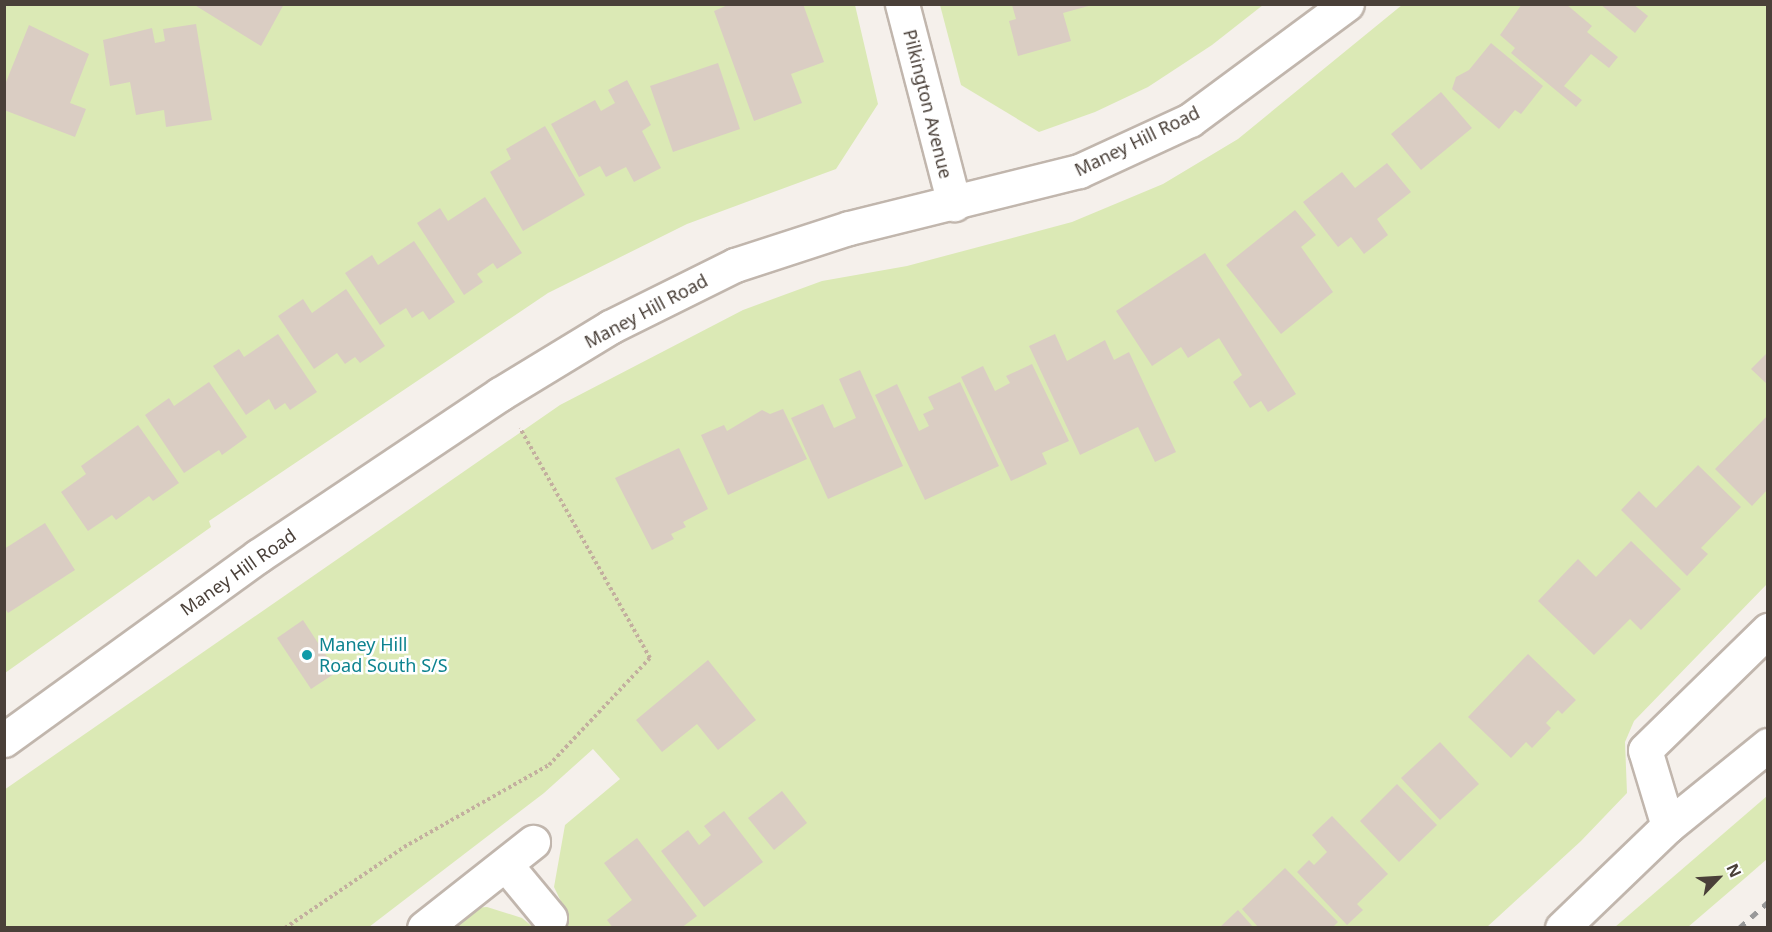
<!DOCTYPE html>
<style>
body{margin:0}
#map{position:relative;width:1772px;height:932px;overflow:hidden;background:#f5f0eb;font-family:"Noto Sans",sans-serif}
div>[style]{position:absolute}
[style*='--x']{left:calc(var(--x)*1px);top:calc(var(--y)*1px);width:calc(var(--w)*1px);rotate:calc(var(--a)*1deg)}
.green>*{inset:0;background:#dbe9b5}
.building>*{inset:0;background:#dacdc3}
.path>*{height:4px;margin-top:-2px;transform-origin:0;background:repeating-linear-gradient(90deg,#c3af9f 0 3px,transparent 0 6px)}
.roads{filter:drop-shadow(2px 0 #c1b6ad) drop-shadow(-2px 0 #c1b6ad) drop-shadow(0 2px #c1b6ad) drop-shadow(0 -2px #c1b6ad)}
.minor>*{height:33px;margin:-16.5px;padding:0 16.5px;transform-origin:16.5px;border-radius:16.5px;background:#fff}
.rail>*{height:4.5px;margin-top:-2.25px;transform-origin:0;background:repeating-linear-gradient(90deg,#999 0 8px,transparent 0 16px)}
.dots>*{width:16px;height:16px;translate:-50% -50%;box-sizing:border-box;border:3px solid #fff;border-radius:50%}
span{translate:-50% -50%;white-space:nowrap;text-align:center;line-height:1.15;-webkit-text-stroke:5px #fff;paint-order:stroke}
.street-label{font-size:18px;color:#4a4039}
.culture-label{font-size:18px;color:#0d838f}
.left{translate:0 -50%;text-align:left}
.frame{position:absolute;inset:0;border:6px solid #4a4039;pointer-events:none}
.north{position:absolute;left:1688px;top:848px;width:60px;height:60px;-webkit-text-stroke:4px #fff;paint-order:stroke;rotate:65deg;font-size:16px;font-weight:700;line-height:24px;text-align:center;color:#4a4039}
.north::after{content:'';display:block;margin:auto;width:21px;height:27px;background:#4a4039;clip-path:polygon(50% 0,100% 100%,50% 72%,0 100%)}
</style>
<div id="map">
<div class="green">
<div style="clip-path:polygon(4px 5px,855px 5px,878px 104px,836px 169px,687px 224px,548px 293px,209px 521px,211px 527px,5px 673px)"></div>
<div style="clip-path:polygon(940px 5px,1263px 5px,1212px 45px,1148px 87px,1095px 112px,1039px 132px,961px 85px)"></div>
<div style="clip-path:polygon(1402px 5px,1767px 5px,1767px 584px,1634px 721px,1625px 742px,1627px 793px,1581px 841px,1487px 927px,550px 927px,567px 914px,554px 887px,565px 825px,620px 779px,593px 749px,544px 793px,369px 927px,5px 927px,4px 790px,560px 405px,743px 310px,822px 281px,907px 266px,1072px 222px,1163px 184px,1238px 139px)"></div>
<div style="clip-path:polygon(1767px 796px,1767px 859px,1744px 879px,1688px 927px,1615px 927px)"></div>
<div style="clip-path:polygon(487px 907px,522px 918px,533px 927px,447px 928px,473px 908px)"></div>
</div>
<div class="building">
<div style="clip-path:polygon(193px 4px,284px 4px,261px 46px)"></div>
<div style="clip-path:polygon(730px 4px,803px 4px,824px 62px,791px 74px,802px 103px,754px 121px,714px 11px)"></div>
<div style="clip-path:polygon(1522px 4px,1566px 4px,1592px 26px,1587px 32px,1618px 57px,1609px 68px,1591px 54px,1564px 86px,1582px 100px,1576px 107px,1511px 53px,1515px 48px,1500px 35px)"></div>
<div style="clip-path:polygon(1600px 4px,1633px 4px,1648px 16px,1635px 33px)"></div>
<div style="clip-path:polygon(1012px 5px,1092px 5px,1063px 13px,1071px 41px,1018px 56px,1009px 21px,1016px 19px)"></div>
<div style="clip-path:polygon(196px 24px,212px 120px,166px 127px,164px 110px,136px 115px,130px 82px,110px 86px,103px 40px,152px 28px,155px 43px,165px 41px,163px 29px)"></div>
<div style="clip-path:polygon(29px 25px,89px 54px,70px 103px,86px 109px,75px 137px,4px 110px,4px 87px)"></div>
<div style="clip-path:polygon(1491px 43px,1543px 86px,1521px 114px,1515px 110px,1499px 129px,1452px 89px,1456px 77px,1469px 70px)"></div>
<div style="clip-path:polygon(718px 63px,740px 129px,673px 152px,650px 86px)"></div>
<div style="clip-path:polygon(627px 80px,651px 125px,642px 131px,661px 168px,634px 182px,626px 167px,606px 177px,600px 166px,579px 177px,551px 124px,595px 100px,601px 111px,615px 103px,608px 90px)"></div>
<div style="clip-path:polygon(1441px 92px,1472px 128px,1421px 170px,1391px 134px)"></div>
<div style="clip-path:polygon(545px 126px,585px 195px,523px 231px,490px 172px,511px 159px,506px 149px)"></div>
<div style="clip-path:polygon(1387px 163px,1411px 192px,1377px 219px,1388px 235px,1364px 254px,1351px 237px,1338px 247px,1303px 202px,1342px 172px,1355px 188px)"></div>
<div style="clip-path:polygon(485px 197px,522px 253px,497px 269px,493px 263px,477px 274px,483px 282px,464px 295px,417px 223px,440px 208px,448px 221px)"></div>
<div style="clip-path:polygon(1295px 210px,1316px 235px,1301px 247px,1333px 292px,1281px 334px,1226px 265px)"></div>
<div style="clip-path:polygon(414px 241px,455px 302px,429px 320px,423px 311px,412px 318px,406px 308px,380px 325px,345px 273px,372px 255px,378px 265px)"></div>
<div style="clip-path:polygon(1205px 253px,1296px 394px,1268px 412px,1261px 401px,1250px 408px,1233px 382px,1242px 375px,1219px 338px,1188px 358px,1181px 347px,1152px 366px,1116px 311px)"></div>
<div style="clip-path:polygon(346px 289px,385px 346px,360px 363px,355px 357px,345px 364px,337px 353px,314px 369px,278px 316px,303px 299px,312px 313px)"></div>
<div style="clip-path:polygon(278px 334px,317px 392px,290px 410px,285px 403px,275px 410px,269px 399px,246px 415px,213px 366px,239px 349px,244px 357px)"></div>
<div style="clip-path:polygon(1055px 334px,1067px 361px,1105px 340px,1114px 360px,1129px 352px,1176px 452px,1155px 462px,1138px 427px,1080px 455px,1029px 346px)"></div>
<div style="clip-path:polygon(1768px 352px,1768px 385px,1751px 369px)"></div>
<div style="clip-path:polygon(1032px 364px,1069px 441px,1042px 453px,1047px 464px,1011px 481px,961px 377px,983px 366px,995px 391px,1010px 383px,1006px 376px)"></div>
<div style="clip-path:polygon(860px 370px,903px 466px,828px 499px,791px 418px,823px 404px,834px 428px,856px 418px,839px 379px)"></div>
<div style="clip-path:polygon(209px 382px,247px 437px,222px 455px,219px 450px,184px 473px,145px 415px,169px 398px,174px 406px)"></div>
<div style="clip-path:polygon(960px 382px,999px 466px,925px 500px,875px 395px,897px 384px,919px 431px,929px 426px,923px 414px,934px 409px,928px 397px)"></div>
<div style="clip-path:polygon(783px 409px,807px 459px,728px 495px,701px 435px,724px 425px,727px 431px,762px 410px,770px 414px)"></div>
<div style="clip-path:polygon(1768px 415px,1768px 489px,1752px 506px,1715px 469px)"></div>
<div style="clip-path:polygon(138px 425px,179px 483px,153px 501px,149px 496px,116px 520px,112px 515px,88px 531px,61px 492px,86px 474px,81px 466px)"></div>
<div style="clip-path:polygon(679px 448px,708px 509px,683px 522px,686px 527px,671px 534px,674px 539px,652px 550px,615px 478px)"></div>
<div style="clip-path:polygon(1698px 465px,1741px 507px,1701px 548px,1708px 554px,1687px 576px,1621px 510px,1639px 491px,1656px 508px)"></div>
<div style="clip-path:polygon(45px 523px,75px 570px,8px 613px,4px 607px,4px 549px)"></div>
<div style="clip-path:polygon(1631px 541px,1681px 589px,1641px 630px,1630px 619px,1594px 655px,1538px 601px,1578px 559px,1596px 577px)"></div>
<div style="clip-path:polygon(303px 620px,337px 672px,311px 689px,277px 638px)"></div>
<div style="clip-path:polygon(1528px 654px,1576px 700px,1562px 714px,1558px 710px,1546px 723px,1551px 728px,1532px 748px,1526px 742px,1511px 758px,1468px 717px)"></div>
<div style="clip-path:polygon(708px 660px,756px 720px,718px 750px,697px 724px,662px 752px,636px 720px)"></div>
<div style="clip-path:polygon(1440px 742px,1479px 784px,1440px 820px,1401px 778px)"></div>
<div style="clip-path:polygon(1397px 784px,1437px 825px,1399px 862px,1360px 821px)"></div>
<div style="clip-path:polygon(782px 791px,807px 823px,774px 850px,748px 818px)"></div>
<div style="clip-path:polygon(724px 811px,763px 862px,704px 907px,661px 851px,688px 830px,699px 845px,711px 835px,704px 826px)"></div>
<div style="clip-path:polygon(1332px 816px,1388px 874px,1357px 904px,1363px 910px,1347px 925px,1297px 872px,1309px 860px,1314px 865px,1327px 852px,1312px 835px)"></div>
<div style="clip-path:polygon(637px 838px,697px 916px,681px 928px,613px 928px,607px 920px,632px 900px,604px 863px)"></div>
<div style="clip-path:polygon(1285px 868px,1338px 922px,1332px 928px,1259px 928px,1242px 909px)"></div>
<div style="clip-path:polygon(1238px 910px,1254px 928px,1219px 928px)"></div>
</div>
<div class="path">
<div style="--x:285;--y:928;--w:144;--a:-34.2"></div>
<div style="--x:404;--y:847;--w:167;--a:-29.5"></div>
<div style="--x:549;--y:765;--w:147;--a:-46.7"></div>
<div style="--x:650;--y:658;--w:264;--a:-119.5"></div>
</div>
<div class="roads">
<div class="minor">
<div style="--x:902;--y:4;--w:207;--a:75.4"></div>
<div style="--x:4;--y:740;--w:314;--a:-35.9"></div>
<div style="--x:258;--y:556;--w:291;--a:-33.8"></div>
<div style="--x:500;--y:394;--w:129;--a:-31.3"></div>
<div style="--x:610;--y:327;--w:140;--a:-26.4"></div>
<div style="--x:735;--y:265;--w:120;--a:-18"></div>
<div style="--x:849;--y:228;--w:237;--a:-13.9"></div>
<div style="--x:1079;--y:171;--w:122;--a:-24.7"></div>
<div style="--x:1190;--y:120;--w:195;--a:-36.5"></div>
<div style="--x:1668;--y:826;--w:79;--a:-106.8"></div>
<div style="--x:1645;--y:750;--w:172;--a:-44.3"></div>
<div style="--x:506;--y:865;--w:69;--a:50.3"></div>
<div style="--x:424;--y:928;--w:139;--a:-38.3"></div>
<div style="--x:1562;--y:928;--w:147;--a:-43.9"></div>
<div style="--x:1668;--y:826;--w:129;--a:-39"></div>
</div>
</div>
<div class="rail">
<div style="--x:1739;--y:928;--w:39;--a:-42"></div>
</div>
<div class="dots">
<div style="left:307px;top:655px;background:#0f9aa8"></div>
</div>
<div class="street-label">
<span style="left:928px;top:104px;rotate:76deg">Pilkington Avenue</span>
<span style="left:1137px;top:141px;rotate:-26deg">Maney Hill Road</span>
<span style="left:646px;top:311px;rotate:-28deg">Maney Hill Road</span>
<span style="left:238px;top:572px;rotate:-35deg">Maney Hill Road</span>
</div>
<div class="culture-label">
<span class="left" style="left:319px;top:655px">Maney Hill<br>Road South S/S</span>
</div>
<div class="frame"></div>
<div class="north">N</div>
</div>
